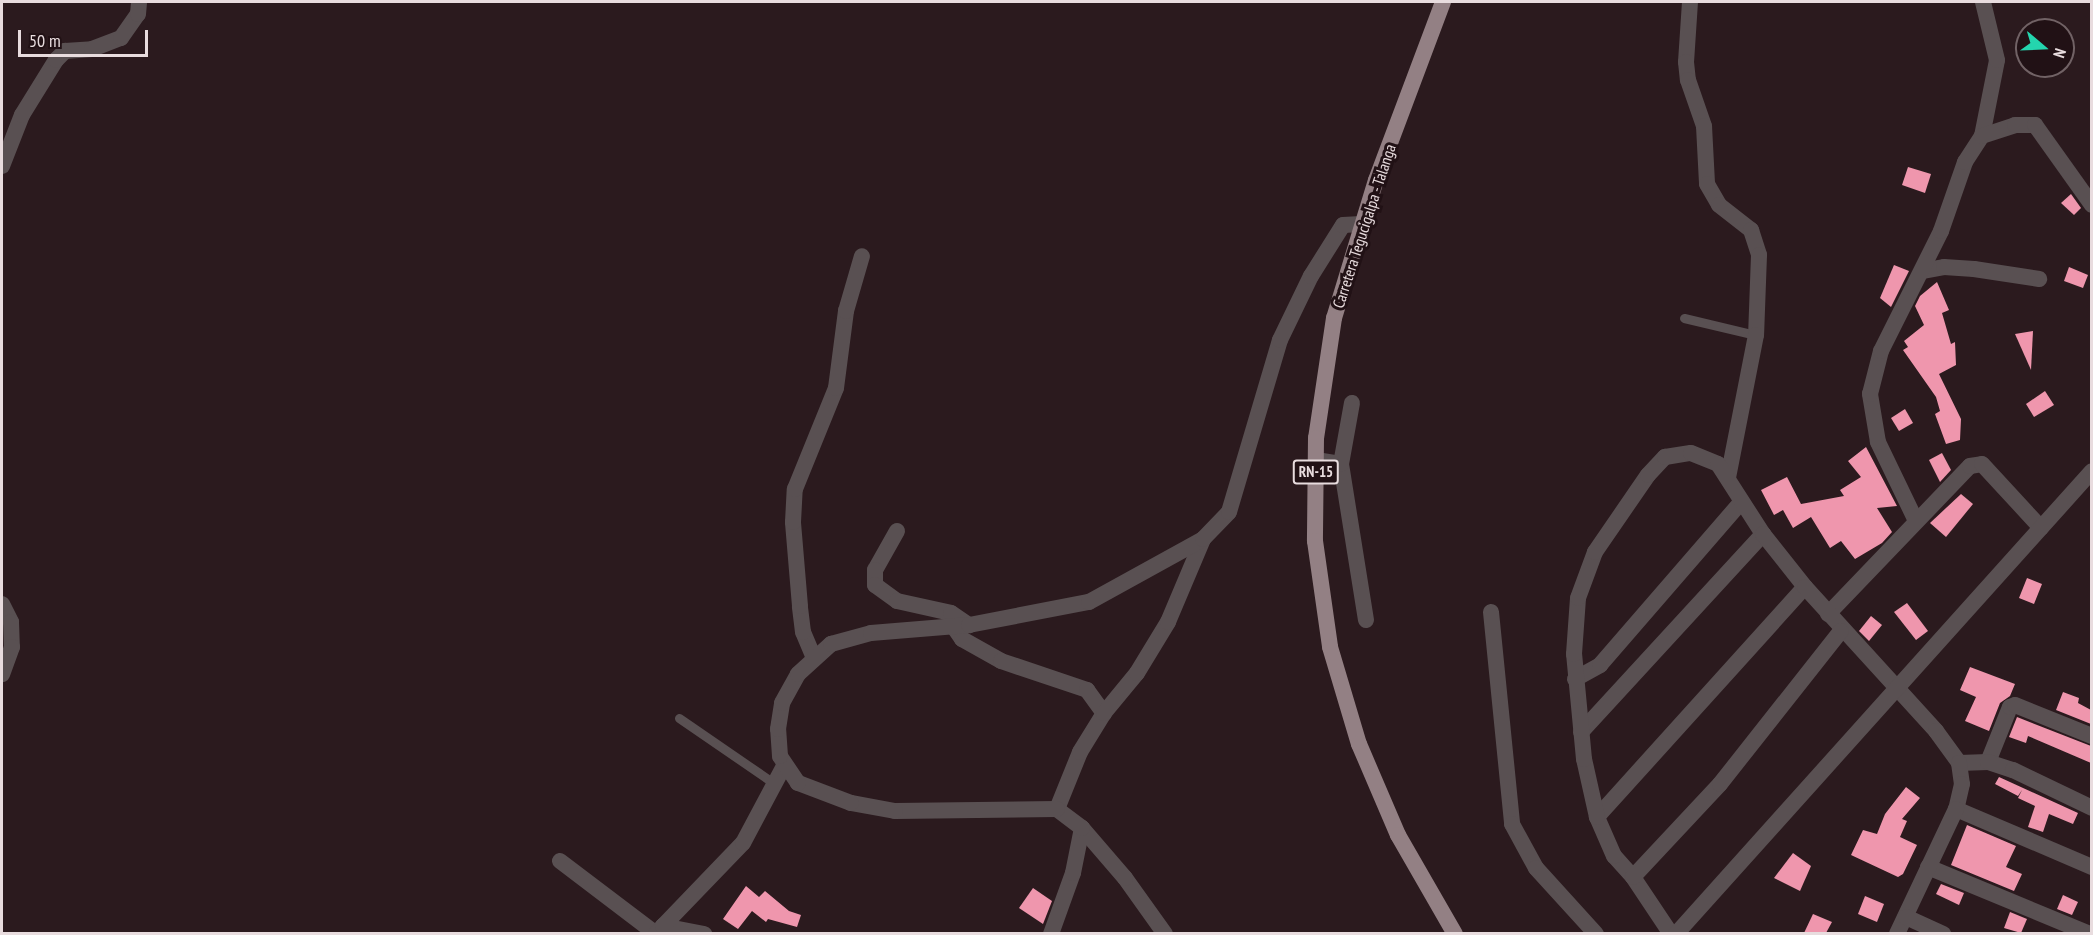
<!DOCTYPE html>
<style>
body{margin:0}
#map{position:relative;width:2093px;height:935px;overflow:hidden;background:#2b1a1e;font-family:"PT Sans Narrow",sans-serif}
div>[style]{position:absolute}
[style*='--x']{left:calc(var(--x)*1px);top:calc(var(--y)*1px);width:calc(var(--w)*1px);rotate:calc(var(--a)*1deg)}
.building>*{inset:0;background:#ef96ad}
.service>*{height:9px;margin:-4.5px;padding:0 4.5px;transform-origin:4.5px;border-radius:4.5px;background:#595052}
.minor>*{height:16px;margin:-8px;padding:0 8px;transform-origin:8px;border-radius:8px;background:#595052}
.primary>*{height:16px;margin:-8px;padding:0 8px;transform-origin:8px;border-radius:8px;background:#938084}
span{translate:-50% -50%;white-space:nowrap;text-align:center;line-height:1.15;-webkit-text-stroke:6px #211115;paint-order:stroke}
.shield-label span{padding:2px 4px;background:#211115;border:2px solid;border-radius:4px;-webkit-text-stroke-width:0}
.shield-label{font-size:15px;color:#e8dcde;font-weight:700}
.street-label{font-size:16px;color:#e8dcde}
.frame{position:absolute;inset:0;border:3px solid #e8dcde;pointer-events:none}
.north{position:absolute;left:2015px;top:18px;width:60px;height:60px;box-sizing:border-box;background:#211115;border:2px solid #716265;border-radius:50%;rotate:109deg;font-size:16px;font-weight:700;line-height:24px;text-align:center;color:#e8dcde}
.north::after{content:'';display:block;margin:auto;width:21px;height:27px;background:#24d5ae;clip-path:polygon(50% 0,100% 100%,50% 72%,0 100%)}
.scale{position:absolute;left:18px;top:30px;width:130px;height:27px;box-sizing:border-box;border:3px solid #e8dcde;border-top:0;padding-left:8px;font-size:18px;line-height:21px;white-space:nowrap;color:#e8dcde;-webkit-text-stroke:4px #211115;paint-order:stroke}
</style>
<div id="map">
<div class="building">
<div style="clip-path:polygon(1908px 167px,1931px 174px,1925px 193px,1902px 185px)"></div>
<div style="clip-path:polygon(2071px 194px,2081px 208px,2074px 215px,2061px 203px)"></div>
<div style="clip-path:polygon(1894px 265px,1909px 271px,1891px 307px,1880px 298px)"></div>
<div style="clip-path:polygon(2069px 267px,2088px 275px,2083px 288px,2064px 281px)"></div>
<div style="clip-path:polygon(1937px 282px,1949px 310px,1942px 313px,1951px 344px,1955px 342px,1956px 365px,1939px 374px,1961px 419px,1960px 440px,1946px 444px,1935px 414px,1940px 411px,1936px 397px,1903px 350px,1908px 347px,1904px 341px,1924px 325px,1915px 306px,1920px 296px)"></div>
<div style="clip-path:polygon(2033px 331px,2031px 370px,2015px 334px)"></div>
<div style="clip-path:polygon(2045px 391px,2054px 405px,2034px 417px,2026px 404px)"></div>
<div style="clip-path:polygon(1905px 409px,1913px 423px,1899px 431px,1891px 418px)"></div>
<div style="clip-path:polygon(1866px 447px,1897px 506px,1877px 508px,1892px 532px,1882px 543px,1855px 559px,1841px 541px,1830px 548px,1811px 517px,1793px 528px,1783px 510px,1774px 515px,1761px 490px,1787px 477px,1801px 504px,1844px 496px,1840px 490px,1861px 477px,1848px 461px)"></div>
<div style="clip-path:polygon(1942px 453px,1951px 470px,1940px 482px,1929px 460px)"></div>
<div style="clip-path:polygon(1961px 494px,1973px 504px,1946px 537px,1930px 523px)"></div>
<div style="clip-path:polygon(2027px 578px,2042px 584px,2034px 604px,2019px 598px)"></div>
<div style="clip-path:polygon(1907px 603px,1928px 631px,1916px 640px,1894px 612px)"></div>
<div style="clip-path:polygon(1871px 616px,1882px 625px,1869px 641px,1859px 631px)"></div>
<div style="clip-path:polygon(1970px 667px,2015px 684px,2010px 696px,2000px 703px,1989px 731px,1965px 721px,1976px 697px,1960px 690px)"></div>
<div style="clip-path:polygon(2063px 692px,2079px 698px,2078px 703px,2091px 710px,2091px 724px,2056px 710px)"></div>
<div style="clip-path:polygon(2017px 717px,2091px 746px,2091px 763px,2028px 736px,2026px 743px,2009px 737px)"></div>
<div style="clip-path:polygon(1999px 777px,2078px 813px,2073px 824px,2049px 814px,2043px 832px,2028px 827px,2035px 806px,2018px 798px,2022px 790px,2018px 796px,1995px 784px)"></div>
<div style="clip-path:polygon(1906px 787px,1920px 798px,1902px 819px,1907px 821px,1900px 837px,1917px 845px,1903px 874px,1898px 877px,1851px 855px,1863px 830px,1877px 834px,1885px 814px)"></div>
<div style="clip-path:polygon(1967px 825px,2016px 846px,2006px 867px,2022px 874px,2014px 891px,1951px 865px)"></div>
<div style="clip-path:polygon(1793px 853px,1811px 866px,1800px 891px,1774px 878px)"></div>
<div style="clip-path:polygon(1941px 884px,1964px 893px,1959px 905px,1936px 894px)"></div>
<div style="clip-path:polygon(746px 886px,759px 897px,765px 891px,789px 911px,801px 915px,797px 927px,768px 919px,766px 922px,752px 911px,738px 929px,723px 919px)"></div>
<div style="clip-path:polygon(1033px 888px,1052px 901px,1043px 924px,1019px 908px)"></div>
<div style="clip-path:polygon(2063px 895px,2078px 902px,2072px 915px,2057px 909px)"></div>
<div style="clip-path:polygon(1865px 896px,1884px 904px,1877px 922px,1858px 914px)"></div>
<div style="clip-path:polygon(2010px 912px,2027px 919px,2021px 933px,2004px 928px)"></div>
<div style="clip-path:polygon(1813px 914px,1832px 922px,1826px 933px,1804px 933px)"></div>
</div>
<div class="service">
<div style="--x:1684;--y:318;--w:74;--a:13.3"></div>
<div style="--x:679;--y:718;--w:116;--a:34.5"></div>
</div>
<div class="minor">
<div style="--x:1690;--y:2;--w:60;--a:93.8"></div>
<div style="--x:1686;--y:62;--w:18;--a:84"></div>
<div style="--x:1688;--y:80;--w:49;--a:70.8"></div>
<div style="--x:1704;--y:126;--w:58;--a:87"></div>
<div style="--x:1707;--y:184;--w:24;--a:60"></div>
<div style="--x:1719;--y:205;--w:41;--a:38"></div>
<div style="--x:1751;--y:230;--w:26;--a:72"></div>
<div style="--x:1759;--y:255;--w:80;--a:92.1"></div>
<div style="--x:1756;--y:335;--w:146;--a:101.1"></div>
<div style="--x:1982;--y:136;--w:77;--a:-78.8"></div>
<div style="--x:1997;--y:60;--w:60;--a:-103.6"></div>
<div style="--x:2;--y:166;--w:55;--a:-68.6"></div>
<div style="--x:22;--y:115;--w:65;--a:-58.3"></div>
<div style="--x:56;--y:60;--w:13;--a:-45"></div>
<div style="--x:65;--y:51;--w:27;--a:-4"></div>
<div style="--x:92;--y:49;--w:31;--a:-21"></div>
<div style="--x:121;--y:38;--w:29;--a:-55"></div>
<div style="--x:138;--y:14;--w:12;--a:-85"></div>
<div style="--x:1922;--y:271;--w:22;--a:-10"></div>
<div style="--x:1944;--y:267;--w:30;--a:4"></div>
<div style="--x:1974;--y:269;--w:66;--a:8.7"></div>
<div style="--x:1316;--y:460;--w:25;--a:9"></div>
<div style="--x:1341;--y:464;--w:158;--a:80.9"></div>
<div style="--x:1341;--y:464;--w:62;--a:-79.8"></div>
<div style="--x:1916;--y:521;--w:88;--a:-115.7"></div>
<div style="--x:1878;--y:442;--w:49;--a:-99.5"></div>
<div style="--x:1870;--y:394;--w:44;--a:-75.7"></div>
<div style="--x:1881;--y:351;--w:134;--a:-63.4"></div>
<div style="--x:1941;--y:231;--w:73;--a:-70.8"></div>
<div style="--x:1965;--y:162;--w:31;--a:-57"></div>
<div style="--x:1982;--y:136;--w:35;--a:-18"></div>
<div style="--x:2015;--y:125;--w:20;--a:0"></div>
<div style="--x:2035;--y:125;--w:98;--a:54.5"></div>
<div style="--x:897;--y:531;--w:45;--a:119.4"></div>
<div style="--x:875;--y:570;--w:15;--a:90"></div>
<div style="--x:875;--y:585;--w:27;--a:36"></div>
<div style="--x:897;--y:601;--w:55;--a:12.5"></div>
<div style="--x:951;--y:613;--w:22;--a:34"></div>
<div style="--x:2;--y:604;--w:20;--a:63"></div>
<div style="--x:11;--y:622;--w:25;--a:88"></div>
<div style="--x:12;--y:647;--w:29;--a:110"></div>
<div style="--x:1491;--y:612;--w:213;--a:84.3"></div>
<div style="--x:1512;--y:824;--w:50;--a:61.4"></div>
<div style="--x:1536;--y:868;--w:89;--a:47.7"></div>
<div style="--x:1828;--y:614;--w:205;--a:-46.2"></div>
<div style="--x:1970;--y:466;--w:12;--a:-9"></div>
<div style="--x:1982;--y:464;--w:87;--a:47.3"></div>
<div style="--x:953;--y:626;--w:16;--a:55"></div>
<div style="--x:962;--y:639;--w:45;--a:29.4"></div>
<div style="--x:1001;--y:661;--w:91;--a:18.6"></div>
<div style="--x:1087;--y:690;--w:29;--a:54"></div>
<div style="--x:814;--y:658;--w:28;--a:-113"></div>
<div style="--x:803;--y:632;--w:26;--a:-97"></div>
<div style="--x:800;--y:606;--w:84;--a:-94.8"></div>
<div style="--x:793;--y:522;--w:33;--a:-87"></div>
<div style="--x:795;--y:489;--w:109;--a:-67.9"></div>
<div style="--x:836;--y:388;--w:78;--a:-82.6"></div>
<div style="--x:846;--y:311;--w:57;--a:-73.8"></div>
<div style="--x:1575;--y:679;--w:29;--a:-29"></div>
<div style="--x:1600;--y:665;--w:216;--a:-49.1"></div>
<div style="--x:1581;--y:732;--w:269;--a:-47.4"></div>
<div style="--x:1988;--y:762;--w:59;--a:-68.2"></div>
<div style="--x:2010;--y:707;--w:5;--a:-22"></div>
<div style="--x:2015;--y:705;--w:83;--a:21.9"></div>
<div style="--x:1959;--y:763;--w:29;--a:-2"></div>
<div style="--x:1988;--y:762;--w:26;--a:18"></div>
<div style="--x:2013;--y:770;--w:88;--a:25.7"></div>
<div style="--x:1057;--y:809;--w:61;--a:-68"></div>
<div style="--x:1080;--y:752;--w:46;--a:-58.4"></div>
<div style="--x:1104;--y:713;--w:52;--a:-50.5"></div>
<div style="--x:1137;--y:673;--w:60;--a:-58.7"></div>
<div style="--x:1168;--y:622;--w:90;--a:-67.1"></div>
<div style="--x:1956;--y:809;--w:148;--a:23.1"></div>
<div style="--x:1597;--y:817;--w:310;--a:-47.9"></div>
<div style="--x:560;--y:861;--w:121;--a:37.2"></div>
<div style="--x:656;--y:934;--w:11;--a:-49"></div>
<div style="--x:663;--y:926;--w:42;--a:11"></div>
<div style="--x:1928;--y:867;--w:175;--a:22.5"></div>
<div style="--x:1633;--y:877;--w:28;--a:-132"></div>
<div style="--x:1614;--y:856;--w:43;--a:-113.6"></div>
<div style="--x:1597;--y:817;--w:59;--a:-102.6"></div>
<div style="--x:1584;--y:759;--w:105;--a:-95.4"></div>
<div style="--x:1574;--y:654;--w:56;--a:-85.9"></div>
<div style="--x:1578;--y:598;--w:49;--a:-69.7"></div>
<div style="--x:1595;--y:552;--w:93;--a:-55.5"></div>
<div style="--x:1648;--y:475;--w:25;--a:-47"></div>
<div style="--x:1665;--y:457;--w:26;--a:-9"></div>
<div style="--x:1691;--y:453;--w:29;--a:22"></div>
<div style="--x:1718;--y:464;--w:83;--a:57.3"></div>
<div style="--x:1763;--y:534;--w:68;--a:51.6"></div>
<div style="--x:1805;--y:587;--w:195;--a:47.7"></div>
<div style="--x:1936;--y:731;--w:39;--a:54"></div>
<div style="--x:1959;--y:763;--w:21;--a:82"></div>
<div style="--x:1962;--y:784;--w:26;--a:103"></div>
<div style="--x:1956;--y:809;--w:138;--a:115.3"></div>
<div style="--x:1906;--y:917;--w:41;--a:24.7"></div>
<div style="--x:663;--y:926;--w:115;--a:-46.1"></div>
<div style="--x:743;--y:843;--w:87;--a:-62"></div>
<div style="--x:1051;--y:934;--w:65;--a:-70.2"></div>
<div style="--x:1073;--y:873;--w:46;--a:-78.7"></div>
<div style="--x:1165;--y:934;--w:69;--a:-125.5"></div>
<div style="--x:1125;--y:878;--w:66;--a:-130.7"></div>
<div style="--x:1082;--y:828;--w:31;--a:-143"></div>
<div style="--x:1057;--y:809;--w:162;--a:179.3"></div>
<div style="--x:895;--y:811;--w:45;--a:-169.7"></div>
<div style="--x:851;--y:803;--w:57;--a:-159.3"></div>
<div style="--x:798;--y:783;--w:32;--a:-124"></div>
<div style="--x:780;--y:756;--w:27;--a:-94"></div>
<div style="--x:778;--y:729;--w:26;--a:-81"></div>
<div style="--x:782;--y:703;--w:33;--a:-61"></div>
<div style="--x:798;--y:674;--w:45;--a:-42.3"></div>
<div style="--x:831;--y:644;--w:41;--a:-15.4"></div>
<div style="--x:871;--y:633;--w:98;--a:-4.7"></div>
<div style="--x:969;--y:625;--w:122;--a:-10.9"></div>
<div style="--x:1089;--y:602;--w:130;--a:-28.9"></div>
<div style="--x:1203;--y:539;--w:37;--a:-46"></div>
<div style="--x:1229;--y:512;--w:179;--a:-73.5"></div>
<div style="--x:1280;--y:340;--w:71;--a:-64.2"></div>
<div style="--x:1311;--y:276;--w:60;--a:-57.9"></div>
<div style="--x:1343;--y:225;--w:18;--a:-3"></div>
<div style="--x:1671;--y:934;--w:69;--a:-123.7"></div>
<div style="--x:1633;--y:877;--w:127;--a:-46.9"></div>
<div style="--x:1720;--y:784;--w:195;--a:-51.7"></div>
<div style="--x:1676;--y:934;--w:622;--a:-48.06"></div>
</div>
<div class="primary">
<div style="--x:1443;--y:2;--w:190;--a:110.6"></div>
<div style="--x:1376;--y:180;--w:144;--a:106.9"></div>
<div style="--x:1334;--y:318;--w:121;--a:98.5"></div>
<div style="--x:1316;--y:438;--w:103;--a:90.6"></div>
<div style="--x:1315;--y:541;--w:107;--a:81.9"></div>
<div style="--x:1330;--y:647;--w:101;--a:73.4"></div>
<div style="--x:1359;--y:744;--w:99;--a:66.8"></div>
<div style="--x:1398;--y:835;--w:114;--a:60.1"></div>
</div>
<div class="shield-label">
<span style="left:1316px;top:472px">RN-15</span>
</div>
<div class="street-label">
<span style="left:1364px;top:226px;rotate:-72deg">Carretera Tegucigalpa - Talanga</span>
</div>
<div class="frame"></div>
<div class="north">N</div>
<div class="scale">50 m</div>
</div>
